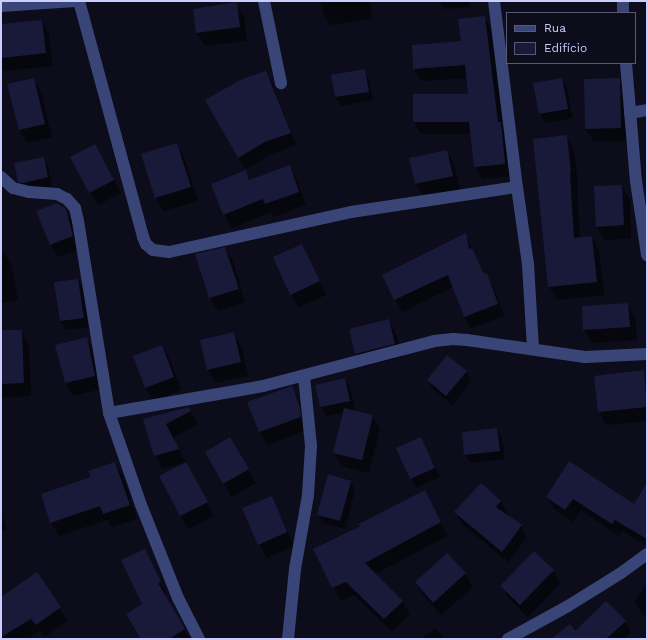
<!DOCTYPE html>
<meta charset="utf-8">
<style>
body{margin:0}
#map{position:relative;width:648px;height:640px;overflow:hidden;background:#0c0c1a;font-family:"Work Sans",sans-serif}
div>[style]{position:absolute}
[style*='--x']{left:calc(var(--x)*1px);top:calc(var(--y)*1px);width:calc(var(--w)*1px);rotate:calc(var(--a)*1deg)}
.shadow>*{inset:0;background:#0007}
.building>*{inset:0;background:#191a3a}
.minor>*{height:12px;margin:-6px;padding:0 6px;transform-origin:6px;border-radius:6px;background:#3a4577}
span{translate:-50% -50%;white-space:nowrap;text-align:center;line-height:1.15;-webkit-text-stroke:4px #0c0c1a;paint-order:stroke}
.frame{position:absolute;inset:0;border:2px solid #c9cefc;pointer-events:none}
.legend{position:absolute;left:506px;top:12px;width:130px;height:52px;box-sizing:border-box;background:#0c0c1a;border:1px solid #585a74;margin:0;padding:5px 7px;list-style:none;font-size:12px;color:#c9cefc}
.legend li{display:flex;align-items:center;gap:8px;height:20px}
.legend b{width:20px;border:1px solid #585a74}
</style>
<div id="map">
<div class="shadow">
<div style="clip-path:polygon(321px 1px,370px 1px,372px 19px,330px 25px,322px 11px)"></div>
<div style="clip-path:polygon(439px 1px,469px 1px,470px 7px,444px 9px)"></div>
<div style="clip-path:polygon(236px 4px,244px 17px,247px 41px,205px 46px,197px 33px,194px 9px)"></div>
<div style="clip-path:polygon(484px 17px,492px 30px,512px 176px,482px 179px,475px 166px,471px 134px,421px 134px,414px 121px,469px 95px,467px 78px,421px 81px,414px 68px,462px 42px)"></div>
<div style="clip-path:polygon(42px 21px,49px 34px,53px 66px,4px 71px,1px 65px,1px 25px)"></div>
<div style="clip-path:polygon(364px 70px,369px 79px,373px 100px,341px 106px,336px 97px,332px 76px)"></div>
<div style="clip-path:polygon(266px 72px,272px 83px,296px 145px,272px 154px,245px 169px,206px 100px)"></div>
<div style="clip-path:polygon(33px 79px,41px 92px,52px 137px,27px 143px,19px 129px)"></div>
<div style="clip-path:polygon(562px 79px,567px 88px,572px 118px,545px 123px,540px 114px,534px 84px)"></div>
<div style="clip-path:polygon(619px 79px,627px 92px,628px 141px,594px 142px,586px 129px)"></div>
<div style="clip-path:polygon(566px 136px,574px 150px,578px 186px,577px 186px,580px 238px,592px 237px,599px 251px,604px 295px,557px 300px,549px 286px)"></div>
<div style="clip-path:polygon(177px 144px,184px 158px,198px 201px,163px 211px,156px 198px)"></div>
<div style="clip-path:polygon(446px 151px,454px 164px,460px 189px,424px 197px,416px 184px)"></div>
<div style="clip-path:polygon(43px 158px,48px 167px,52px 186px,28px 191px,24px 190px,19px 181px)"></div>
<div style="clip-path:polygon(102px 158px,121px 193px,98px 205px,90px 192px)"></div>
<div style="clip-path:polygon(290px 166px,297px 180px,306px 205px,273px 217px,271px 212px,232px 228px,224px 214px,245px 171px,250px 180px)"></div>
<div style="clip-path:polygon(622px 186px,630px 200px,631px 238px,605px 240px,597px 226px)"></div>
<div style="clip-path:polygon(65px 210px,73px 224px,80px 249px,58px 257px,51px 244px)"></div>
<div style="clip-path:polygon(465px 235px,485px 275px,486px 274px,493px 286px,504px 316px,471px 328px,464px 317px,453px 287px,402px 312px,384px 276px)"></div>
<div style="clip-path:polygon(302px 245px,326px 295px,299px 307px,291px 294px)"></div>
<div style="clip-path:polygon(225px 248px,233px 262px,245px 302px,218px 311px,210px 298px)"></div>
<div style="clip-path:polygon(1px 253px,4px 253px,12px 266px,18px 300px,1px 303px)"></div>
<div style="clip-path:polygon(78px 280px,83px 288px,89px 327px,66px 330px,61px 321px,56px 283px)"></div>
<div style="clip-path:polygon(628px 305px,635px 318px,637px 340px,592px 343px,584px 329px)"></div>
<div style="clip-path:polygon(388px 320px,396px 334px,402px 357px,363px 367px,356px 354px)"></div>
<div style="clip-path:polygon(1px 331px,21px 331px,29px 344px,31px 396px,1px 398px)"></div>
<div style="clip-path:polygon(234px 333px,241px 346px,248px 376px,215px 383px,208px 370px)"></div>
<div style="clip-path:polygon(86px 338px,94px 351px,102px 389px,73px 396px,66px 383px,56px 346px)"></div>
<div style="clip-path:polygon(162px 346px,170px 360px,181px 390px,153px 401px,146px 388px)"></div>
<div style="clip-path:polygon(466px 372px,471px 381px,452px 405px,433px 389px,428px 380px)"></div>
<div style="clip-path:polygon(643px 372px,647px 378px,647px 421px,606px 425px,599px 412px)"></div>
<div style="clip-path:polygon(345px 379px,350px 388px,355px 410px,350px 410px,372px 416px,380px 429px,369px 473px,342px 466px,334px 453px,344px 412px,326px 416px,321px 407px,316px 385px)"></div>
<div style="clip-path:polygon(291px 387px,299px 401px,307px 421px,308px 430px,267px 445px,260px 432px,249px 402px)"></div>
<div style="clip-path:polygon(189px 408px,198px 424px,173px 438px,214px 516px,188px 529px,160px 477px,184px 463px,163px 469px,155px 456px,145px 420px)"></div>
<div style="clip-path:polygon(497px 429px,502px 438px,505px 459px,471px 463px,465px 455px)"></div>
<div style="clip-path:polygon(229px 438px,256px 483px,232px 497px,206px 452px)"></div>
<div style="clip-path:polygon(421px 438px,440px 477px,416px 488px,398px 449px)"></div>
<div style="clip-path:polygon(115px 463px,123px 476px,137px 519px,112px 527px,107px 520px,59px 536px,51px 522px,92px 478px)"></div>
<div style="clip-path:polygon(570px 463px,634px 506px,647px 500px,647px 546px,622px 531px,619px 536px,581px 510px,573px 522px,554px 509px,547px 497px)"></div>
<div style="clip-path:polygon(350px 481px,355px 490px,345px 529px,323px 523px,318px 514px)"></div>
<div style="clip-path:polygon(481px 484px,501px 502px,507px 513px,506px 515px,521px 526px,527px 537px,508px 562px,462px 524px,456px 513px)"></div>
<div style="clip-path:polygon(425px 491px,448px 536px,375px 574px,402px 601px,410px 614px,392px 632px,354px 595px,341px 601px,315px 549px,360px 528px,358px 526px)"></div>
<div style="clip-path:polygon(271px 497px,294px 546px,267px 558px,259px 544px)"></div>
<div style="clip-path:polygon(1px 513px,7px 529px,1px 532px)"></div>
<div style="clip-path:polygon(145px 551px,167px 594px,164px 595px,190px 639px,142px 639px)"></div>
<div style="clip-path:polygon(447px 554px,465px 574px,473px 587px,441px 615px,424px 596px,416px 582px)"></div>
<div style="clip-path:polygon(553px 570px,560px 584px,528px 617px,509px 599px,502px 586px)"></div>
<div style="clip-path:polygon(37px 574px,68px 621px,44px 637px,40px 631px,27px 639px,1px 639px,1px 598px)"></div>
<div style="clip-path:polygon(647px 583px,647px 618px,643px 616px,635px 602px)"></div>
<div style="clip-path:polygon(625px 621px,631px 632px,624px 639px,553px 639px,575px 632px)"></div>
<div style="clip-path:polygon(436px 628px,444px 639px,420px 639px)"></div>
</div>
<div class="building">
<div style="clip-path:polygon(237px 2px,240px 27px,196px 33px,193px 9px)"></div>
<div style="clip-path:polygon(485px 16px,498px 122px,501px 122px,505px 164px,474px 167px,469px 122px,413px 122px,413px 94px,468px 94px,465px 65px,413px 69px,412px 45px,461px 41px,458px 19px)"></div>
<div style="clip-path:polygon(42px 20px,46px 53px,1px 58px,1px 24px)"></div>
<div style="clip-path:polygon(365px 69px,369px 92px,335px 97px,331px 75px)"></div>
<div style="clip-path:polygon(266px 71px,291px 133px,265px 142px,238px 158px,205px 100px,242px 79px)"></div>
<div style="clip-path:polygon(34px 78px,45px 124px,19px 130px,7px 84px)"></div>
<div style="clip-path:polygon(562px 78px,568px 109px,539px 114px,533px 83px)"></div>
<div style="clip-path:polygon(620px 78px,621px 128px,585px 129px,584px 79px)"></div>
<div style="clip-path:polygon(567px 135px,571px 173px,570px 173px,574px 238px,592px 236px,597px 282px,548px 287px,533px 139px)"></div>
<div style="clip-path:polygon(177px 143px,191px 187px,155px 198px,141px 154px)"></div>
<div style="clip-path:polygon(95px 144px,114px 180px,89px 193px,70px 157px)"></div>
<div style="clip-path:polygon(447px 150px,453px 176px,415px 184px,409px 158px)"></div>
<div style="clip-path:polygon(44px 157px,48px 177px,23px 183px,18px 182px,14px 163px)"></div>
<div style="clip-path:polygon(290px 165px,299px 192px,265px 204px,263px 199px,223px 215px,211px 184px,246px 170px,249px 180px)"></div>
<div style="clip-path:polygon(622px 185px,624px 225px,596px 227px,594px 186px)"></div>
<div style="clip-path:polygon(57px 203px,66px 209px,73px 236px,50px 245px,36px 211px)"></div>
<div style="clip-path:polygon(466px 233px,469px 249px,472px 248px,484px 274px,487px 273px,498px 304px,464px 317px,448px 275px,394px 300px,382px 275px)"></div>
<div style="clip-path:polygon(302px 244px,320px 281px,290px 295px,273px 257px)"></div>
<div style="clip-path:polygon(225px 247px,239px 289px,209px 298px,195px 254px)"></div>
<div style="clip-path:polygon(78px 279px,84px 318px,60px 321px,54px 282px)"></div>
<div style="clip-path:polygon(628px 303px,630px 327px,583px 330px,582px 306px)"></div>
<div style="clip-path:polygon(389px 319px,395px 344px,355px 354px,349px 329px)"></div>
<div style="clip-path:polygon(1px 330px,22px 330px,24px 383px,1px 384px)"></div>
<div style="clip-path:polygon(234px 332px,241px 362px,207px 370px,200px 340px)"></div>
<div style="clip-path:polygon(87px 337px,95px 376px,65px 383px,55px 345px)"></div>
<div style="clip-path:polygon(162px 345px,174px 377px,145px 388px,133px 356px)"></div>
<div style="clip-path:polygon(447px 355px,467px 371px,446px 396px,427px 380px)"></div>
<div style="clip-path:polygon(644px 370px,647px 407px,598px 412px,594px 376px)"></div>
<div style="clip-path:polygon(345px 378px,350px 401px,320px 407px,315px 385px)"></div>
<div style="clip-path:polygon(292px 386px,300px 407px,301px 417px,259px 432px,247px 402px)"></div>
<div style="clip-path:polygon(189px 407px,191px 411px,166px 424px,179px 449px,154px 456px,143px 419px)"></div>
<div style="clip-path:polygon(344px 408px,373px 415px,362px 460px,333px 453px)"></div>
<div style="clip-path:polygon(497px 428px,500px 451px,464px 455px,462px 432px)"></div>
<div style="clip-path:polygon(230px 437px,249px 469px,223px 484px,205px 452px)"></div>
<div style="clip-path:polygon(421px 437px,435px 468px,410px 479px,396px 448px)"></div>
<div style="clip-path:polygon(569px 461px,634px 504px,647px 483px,647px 539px,615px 520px,612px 524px,573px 499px,565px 510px,546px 497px)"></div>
<div style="clip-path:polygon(115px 462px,130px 505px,103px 514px,100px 506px,50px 523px,41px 494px,91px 477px,88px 471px)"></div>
<div style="clip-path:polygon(186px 462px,208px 502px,180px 516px,159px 476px)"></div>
<div style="clip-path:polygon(328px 474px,351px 481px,340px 521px,317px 515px)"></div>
<div style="clip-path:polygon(481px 483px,501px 501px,496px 507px,522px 525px,502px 552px,454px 512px)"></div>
<div style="clip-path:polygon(425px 490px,441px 522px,365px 563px,403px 601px,384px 619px,346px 582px,332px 588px,313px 549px,361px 526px,357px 525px)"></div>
<div style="clip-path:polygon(272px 496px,287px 532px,258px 545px,242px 508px)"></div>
<div style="clip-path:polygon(145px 549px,161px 582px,158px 583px,185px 629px,169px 639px,141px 639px,126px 614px,142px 604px,121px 560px)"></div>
<div style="clip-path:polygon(534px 551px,554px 570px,520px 605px,500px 586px)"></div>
<div style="clip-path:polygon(447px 553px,466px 573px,433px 603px,415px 582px)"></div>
<div style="clip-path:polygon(37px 572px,61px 607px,36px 625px,31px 619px,1px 637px,1px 597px)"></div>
<div style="clip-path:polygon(606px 601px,626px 621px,606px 639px,551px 639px,570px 624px,575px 631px)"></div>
</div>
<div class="minor">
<div style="--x:79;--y:1;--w:245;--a:74.8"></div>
<div style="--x:143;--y:237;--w:8;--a:67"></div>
<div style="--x:146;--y:244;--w:9;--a:41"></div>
<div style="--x:153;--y:250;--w:16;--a:7"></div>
<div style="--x:169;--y:252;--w:186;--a:-12.4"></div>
<div style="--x:351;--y:212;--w:168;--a:-8.6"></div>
<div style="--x:264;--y:1;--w:84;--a:78.3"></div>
<div style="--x:494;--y:1;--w:187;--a:83"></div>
<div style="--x:517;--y:187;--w:78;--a:81.9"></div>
<div style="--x:528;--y:264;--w:85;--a:86.6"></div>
<div style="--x:623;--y:1;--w:12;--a:90"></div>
<div style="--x:1;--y:6;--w:74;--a:-3.9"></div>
<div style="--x:626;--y:63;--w:118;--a:85.2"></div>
<div style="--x:636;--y:181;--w:75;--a:81.5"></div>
<div style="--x:630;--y:113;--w:17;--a:-10"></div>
<div style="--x:1;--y:177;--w:16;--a:43"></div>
<div style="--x:13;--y:188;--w:16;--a:14"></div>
<div style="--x:29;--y:192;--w:28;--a:4"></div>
<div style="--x:57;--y:194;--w:11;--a:27"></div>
<div style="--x:67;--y:199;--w:12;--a:48"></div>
<div style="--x:75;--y:208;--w:13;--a:77"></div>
<div style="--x:78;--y:221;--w:194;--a:80.8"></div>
<div style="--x:109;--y:413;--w:97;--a:70.8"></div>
<div style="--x:141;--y:505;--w:100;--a:68.3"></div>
<div style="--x:178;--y:598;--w:46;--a:62.9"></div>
<div style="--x:109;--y:413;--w:156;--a:-9.9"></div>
<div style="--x:263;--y:386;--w:177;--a:-14.7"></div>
<div style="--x:434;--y:341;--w:19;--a:-6"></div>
<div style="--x:453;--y:339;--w:14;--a:4"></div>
<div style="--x:467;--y:340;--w:119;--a:8.2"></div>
<div style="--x:585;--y:357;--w:62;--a:-2.8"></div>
<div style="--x:288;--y:639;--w:70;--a:-84.3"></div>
<div style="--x:295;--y:569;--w:75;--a:-80"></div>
<div style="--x:308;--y:495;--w:49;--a:-86.5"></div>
<div style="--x:311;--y:446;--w:70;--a:-95.7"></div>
<div style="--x:508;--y:639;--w:68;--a:-28.8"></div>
<div style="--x:568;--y:606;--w:62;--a:-31.9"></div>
<div style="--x:621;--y:573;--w:32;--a:-36"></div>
</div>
<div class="frame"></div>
<ul class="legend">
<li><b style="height:5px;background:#3a4577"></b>Rua</li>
<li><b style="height:11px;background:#191a3a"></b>Edifício</li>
</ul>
</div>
